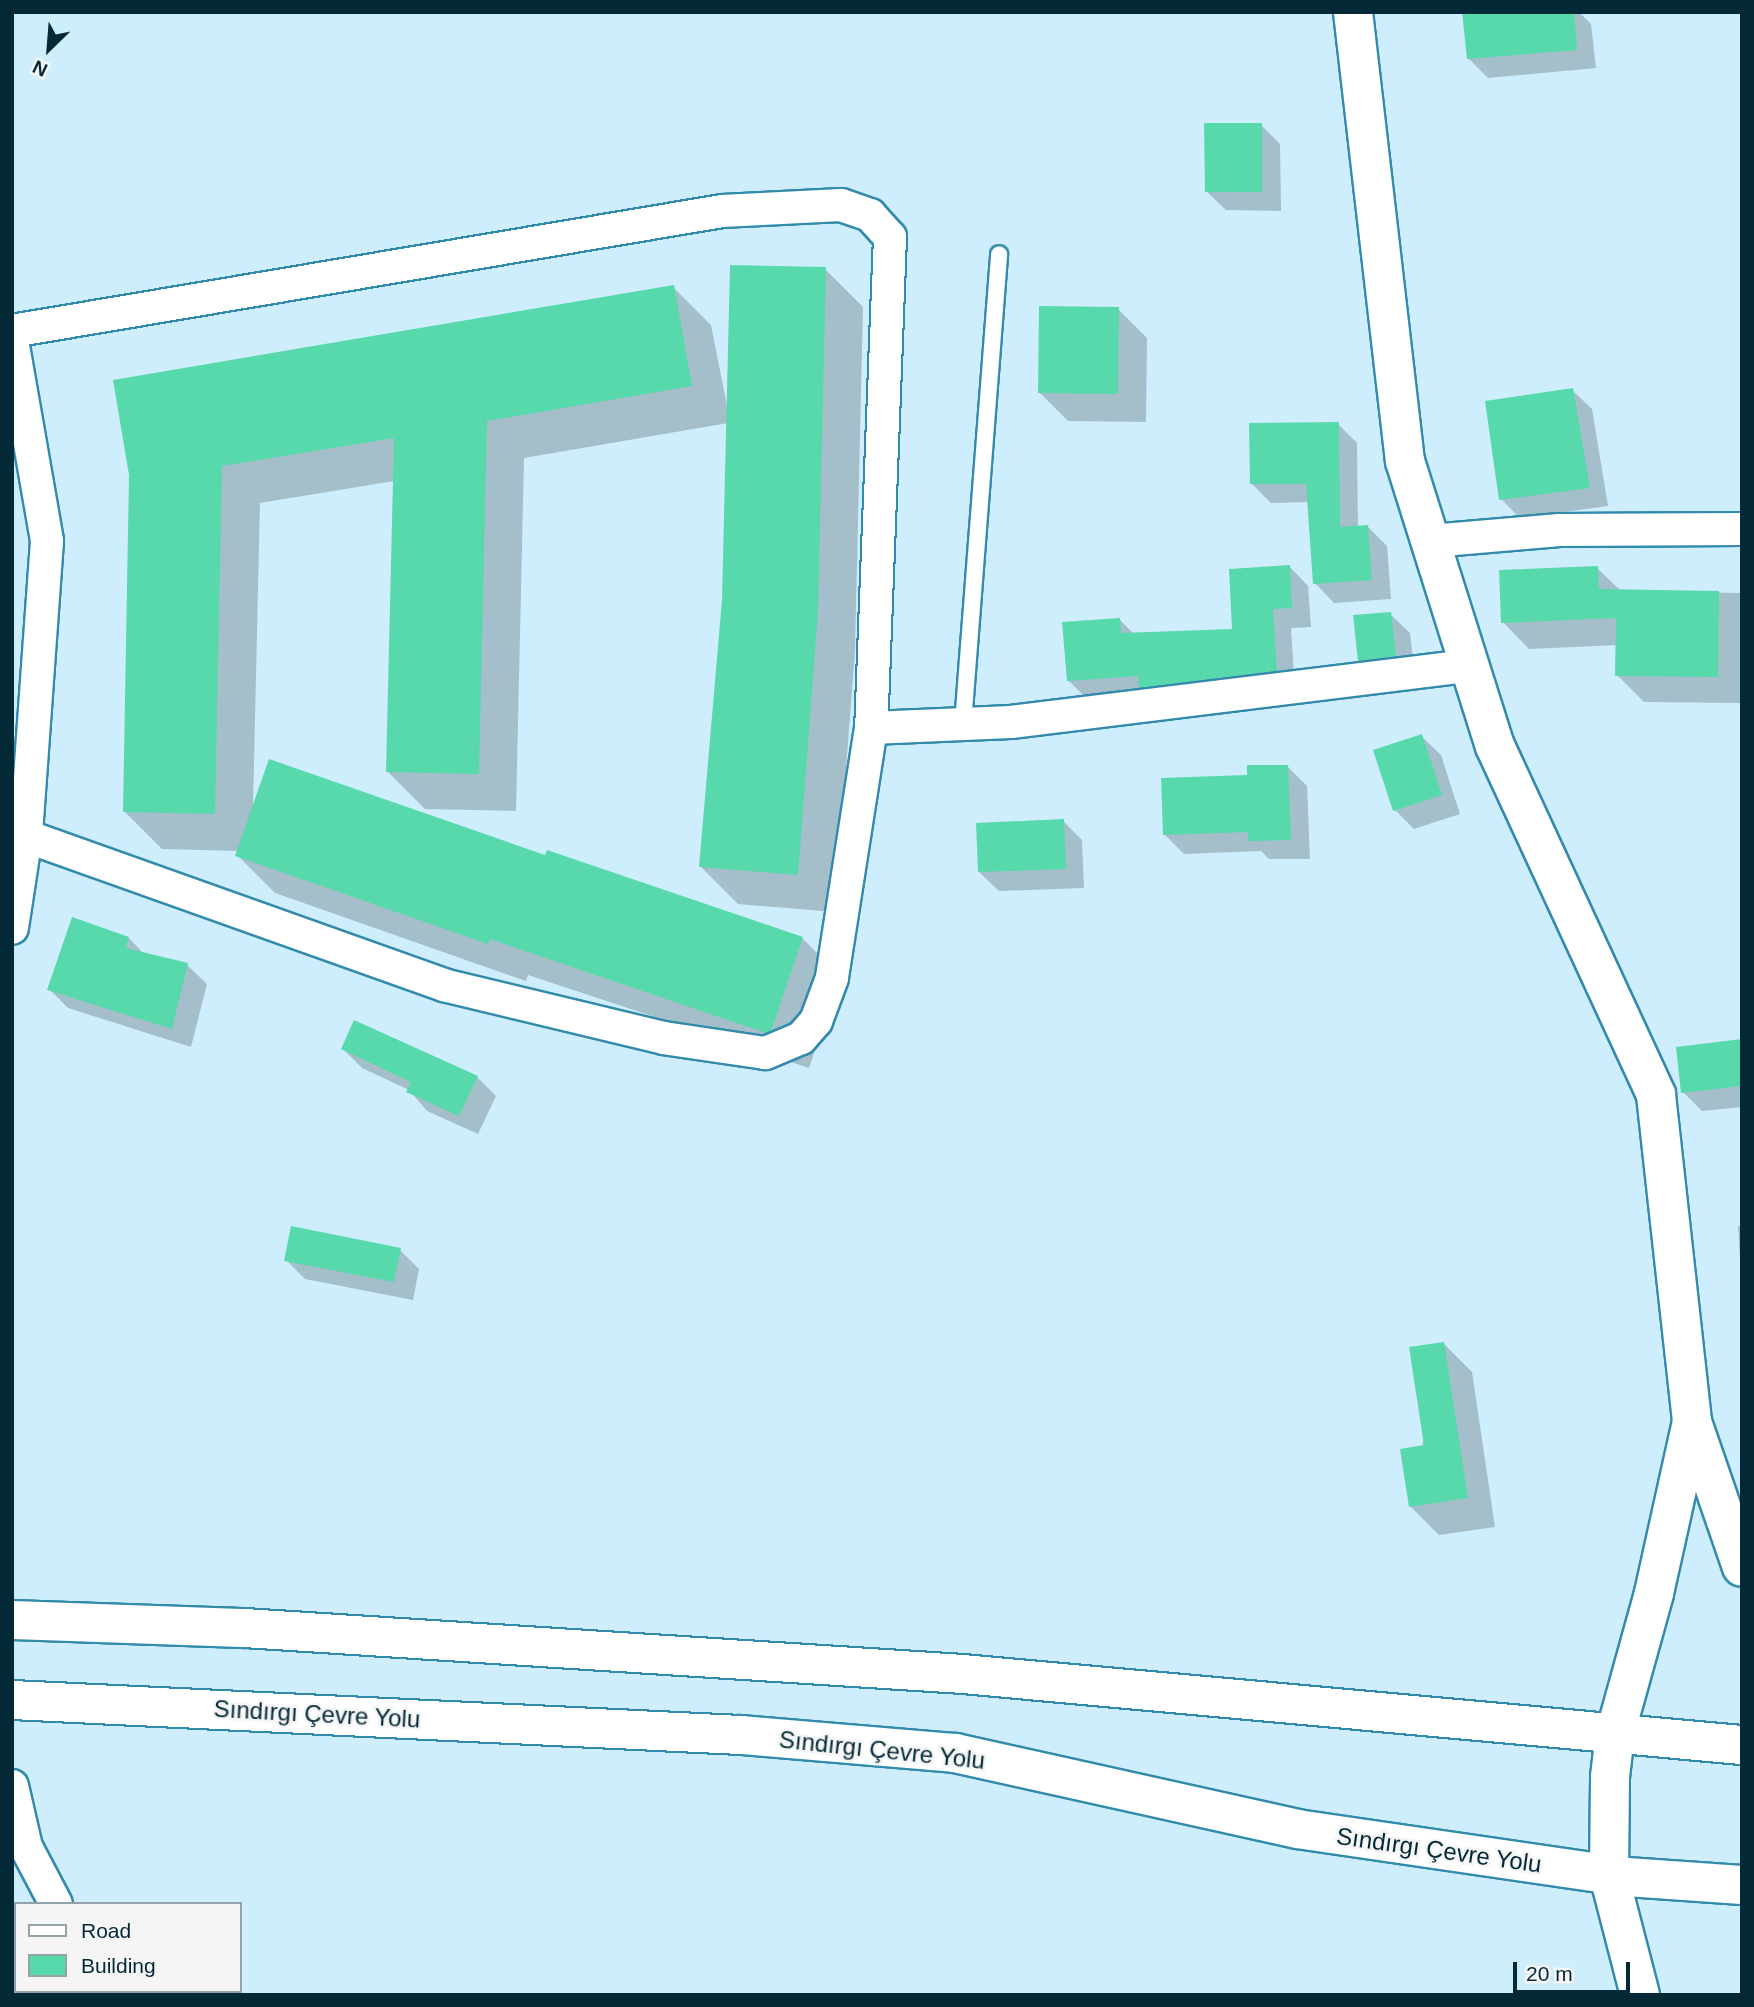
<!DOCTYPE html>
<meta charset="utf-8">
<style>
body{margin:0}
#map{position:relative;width:1754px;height:2007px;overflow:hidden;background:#ceeefd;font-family:Helvetica,sans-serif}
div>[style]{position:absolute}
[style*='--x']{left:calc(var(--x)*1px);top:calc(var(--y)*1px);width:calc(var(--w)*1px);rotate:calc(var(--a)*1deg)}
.shadow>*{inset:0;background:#0003}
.stream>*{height:12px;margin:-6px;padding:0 6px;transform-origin:6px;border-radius:6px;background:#bebbf4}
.building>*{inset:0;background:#57d9ac}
.roads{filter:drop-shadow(2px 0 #338bac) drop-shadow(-2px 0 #338bac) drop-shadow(0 2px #338bac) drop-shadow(0 -2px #338bac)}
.lane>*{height:16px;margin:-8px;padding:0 8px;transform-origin:8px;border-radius:8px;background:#fff}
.street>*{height:32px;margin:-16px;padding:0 16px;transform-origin:16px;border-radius:16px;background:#fff}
.secondary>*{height:38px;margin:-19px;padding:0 19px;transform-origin:19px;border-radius:19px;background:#fff}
span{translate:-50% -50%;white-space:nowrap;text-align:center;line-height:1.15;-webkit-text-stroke:5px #f5f5f5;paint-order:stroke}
.street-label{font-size:24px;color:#032937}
.frame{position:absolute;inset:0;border:14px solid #032937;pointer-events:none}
.legend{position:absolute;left:14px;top:1902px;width:228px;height:91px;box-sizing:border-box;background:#f5f5f5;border:2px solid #94a3a9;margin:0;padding:9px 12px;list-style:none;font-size:21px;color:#032937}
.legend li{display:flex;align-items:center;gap:14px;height:35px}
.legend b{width:35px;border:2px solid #94a3a9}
.north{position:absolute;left:14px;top:14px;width:70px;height:70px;-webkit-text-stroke:5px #f5f5f5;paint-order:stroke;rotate:205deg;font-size:19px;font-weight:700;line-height:28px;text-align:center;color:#032937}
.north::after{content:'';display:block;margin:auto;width:24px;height:32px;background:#032937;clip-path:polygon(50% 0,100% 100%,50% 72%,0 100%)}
.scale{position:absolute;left:1513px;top:1962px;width:117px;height:32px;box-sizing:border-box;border:4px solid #032937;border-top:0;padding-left:9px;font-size:21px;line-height:24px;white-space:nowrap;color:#032937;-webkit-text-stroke:5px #f5f5f5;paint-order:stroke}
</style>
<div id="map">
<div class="shadow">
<div style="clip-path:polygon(1494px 12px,1579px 12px,1591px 24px,1596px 68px,1488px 78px,1468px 58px)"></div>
<div style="clip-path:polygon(1261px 125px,1280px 144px,1281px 211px,1226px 210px,1206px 191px)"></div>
<div style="clip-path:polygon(825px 269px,863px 307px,855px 651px,835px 912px,738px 904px,701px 867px,723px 600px,728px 423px,524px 458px,516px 811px,425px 809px,387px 771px,394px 481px,260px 503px,253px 807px,546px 858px,802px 938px,840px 976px,809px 1068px,528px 975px,526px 981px,275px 893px,237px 855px,238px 851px,162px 849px,124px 811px,131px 474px,673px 287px,711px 325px,728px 411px)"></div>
<div style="clip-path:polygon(1118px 309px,1147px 338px,1146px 422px,1068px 421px,1039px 392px)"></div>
<div style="clip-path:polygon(1572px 390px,1592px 409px,1608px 506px,1520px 518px,1501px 499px)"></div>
<div style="clip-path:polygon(1338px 424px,1357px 443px,1358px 528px,1368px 527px,1387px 546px,1391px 599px,1334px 603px,1315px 583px,1309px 502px,1271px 503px,1251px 483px)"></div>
<div style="clip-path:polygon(1289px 566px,1308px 586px,1311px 627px,1291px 628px,1295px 690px,1087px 699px,1068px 680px,1120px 620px,1134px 634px,1234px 631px)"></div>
<div style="clip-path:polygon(1597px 568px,1621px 591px,1742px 593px,1742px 703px,1644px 702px,1617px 675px,1618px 645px,1529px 649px,1503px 622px)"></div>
<div style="clip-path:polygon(1390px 614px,1410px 633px,1415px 675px,1379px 680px,1360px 660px)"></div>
<div style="clip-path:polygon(1421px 736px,1441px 755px,1460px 814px,1414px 829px,1395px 810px)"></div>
<div style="clip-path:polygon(1288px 767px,1307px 786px,1310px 859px,1269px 859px,1261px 851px,1184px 854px,1165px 835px,1249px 777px)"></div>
<div style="clip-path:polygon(1063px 821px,1082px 840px,1084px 888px,999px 891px,979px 872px)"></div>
<div style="clip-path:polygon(129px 938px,144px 954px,187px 965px,207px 984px,191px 1047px,68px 1008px,49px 989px)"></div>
<div style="clip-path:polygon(1742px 1041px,1742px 1107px,1702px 1111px,1683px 1092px)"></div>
<div style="clip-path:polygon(343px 1049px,477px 1077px,496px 1096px,478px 1134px,427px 1111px,409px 1090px,362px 1068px)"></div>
<div style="clip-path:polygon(1738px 1226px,1742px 1226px,1742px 1273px,1741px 1273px)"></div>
<div style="clip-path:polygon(400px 1250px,419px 1269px,413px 1300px,305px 1279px,286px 1260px)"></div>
<div style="clip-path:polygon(1443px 1343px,1472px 1372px,1495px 1527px,1439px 1535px,1410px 1506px)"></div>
</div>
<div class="stream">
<div style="--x:12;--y:1924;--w:7;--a:56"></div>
<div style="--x:56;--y:1991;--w:4;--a:63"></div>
</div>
<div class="building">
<div style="clip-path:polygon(1462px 12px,1574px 12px,1577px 50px,1467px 59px)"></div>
<div style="clip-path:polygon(1204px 123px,1262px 123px,1262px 192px,1205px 192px)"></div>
<div style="clip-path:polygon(730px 265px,826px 267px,818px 612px,798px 875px,699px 867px,722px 600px)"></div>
<div style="clip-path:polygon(674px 285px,692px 386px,487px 421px,479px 774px,386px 772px,394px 438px,222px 466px,215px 814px,123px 812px,129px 475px,113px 380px)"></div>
<div style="clip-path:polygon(1039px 306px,1119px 307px,1118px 394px,1038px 393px)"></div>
<div style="clip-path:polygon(1573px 388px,1590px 488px,1499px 500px,1485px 401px)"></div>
<div style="clip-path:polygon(1339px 422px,1340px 527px,1368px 525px,1372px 580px,1313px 584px,1306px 484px,1250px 484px,1249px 423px)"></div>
<div style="clip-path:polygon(1290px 565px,1292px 608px,1273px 609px,1277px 671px,1139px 688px,1138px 676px,1067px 681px,1062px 622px,1120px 618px,1121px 633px,1232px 629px,1229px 569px)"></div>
<div style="clip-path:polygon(1598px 566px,1599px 589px,1719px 591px,1718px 677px,1615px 676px,1616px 618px,1501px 623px,1499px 570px)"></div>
<div style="clip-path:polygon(1391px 612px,1396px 656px,1358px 661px,1353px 615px)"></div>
<div style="clip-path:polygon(1422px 734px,1442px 795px,1393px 811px,1373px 750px)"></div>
<div style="clip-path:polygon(269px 759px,545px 855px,547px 850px,803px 937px,771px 1031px,766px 1033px,490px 939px,488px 944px,235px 856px)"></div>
<div style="clip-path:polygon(1247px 765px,1288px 765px,1291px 840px,1248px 841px,1248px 832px,1163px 835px,1161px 778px,1247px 775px)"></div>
<div style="clip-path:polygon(1064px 819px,1066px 869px,978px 872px,976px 823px)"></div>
<div style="clip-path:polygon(72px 917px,129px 937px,126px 948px,188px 963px,172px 1029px,47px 990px)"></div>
<div style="clip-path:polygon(354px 1020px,478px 1076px,459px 1116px,406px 1092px,411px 1082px,341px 1049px)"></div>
<div style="clip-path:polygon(1742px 1039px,1742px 1086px,1681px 1093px,1676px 1047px)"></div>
<div style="clip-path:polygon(291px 1226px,401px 1248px,394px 1282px,284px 1261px)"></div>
<div style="clip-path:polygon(1444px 1342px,1468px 1498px,1409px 1507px,1400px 1449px,1424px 1445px,1409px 1347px)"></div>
</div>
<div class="roads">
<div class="lane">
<div style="--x:963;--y:724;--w:471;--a:-85.6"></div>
</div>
<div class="street">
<div style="--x:12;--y:331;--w:720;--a:-9.59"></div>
<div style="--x:722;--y:211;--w:119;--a:-2.9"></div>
<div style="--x:841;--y:205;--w:31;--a:19"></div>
<div style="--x:870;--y:215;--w:30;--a:48"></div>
<div style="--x:890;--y:237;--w:491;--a:92.2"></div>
<div style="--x:871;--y:728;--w:253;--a:98.9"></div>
<div style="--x:832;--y:978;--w:46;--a:110.4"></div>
<div style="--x:816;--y:1021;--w:23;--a:131"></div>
<div style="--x:801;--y:1038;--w:39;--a:157"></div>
<div style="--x:765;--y:1053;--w:102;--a:-171.6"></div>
<div style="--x:664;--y:1038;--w:226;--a:-166.5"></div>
<div style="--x:444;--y:985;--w:444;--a:-160.4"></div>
<div style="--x:12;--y:340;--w:204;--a:80.1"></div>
<div style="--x:47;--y:541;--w:296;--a:94.1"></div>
<div style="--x:26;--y:836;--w:93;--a:98.7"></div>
<div style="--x:1431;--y:541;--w:129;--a:-4.9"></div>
<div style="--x:1560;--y:530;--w:182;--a:-0.3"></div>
<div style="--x:871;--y:728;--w:140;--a:-2.5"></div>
<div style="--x:1011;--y:722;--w:462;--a:-7"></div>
<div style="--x:12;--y:1786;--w:63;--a:77.1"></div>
<div style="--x:26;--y:1847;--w:64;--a:62.2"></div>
<div style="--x:111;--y:1991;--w:4;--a:63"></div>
</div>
<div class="secondary">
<div style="--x:1353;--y:12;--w:452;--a:83.4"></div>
<div style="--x:1405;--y:461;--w:299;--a:72.5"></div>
<div style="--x:1495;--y:746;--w:384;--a:65.2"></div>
<div style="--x:1656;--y:1095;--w:329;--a:83.7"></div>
<div style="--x:1692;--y:1422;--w:153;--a:71"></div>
<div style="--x:12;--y:1620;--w:232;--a:2"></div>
<div style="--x:244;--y:1628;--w:720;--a:3.66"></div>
<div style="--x:963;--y:1674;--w:782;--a:5.21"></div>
<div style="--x:12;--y:1700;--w:730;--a:2.75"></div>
<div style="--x:741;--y:1735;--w:215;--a:4.8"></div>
<div style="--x:955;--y:1753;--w:350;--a:12.5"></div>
<div style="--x:1297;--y:1829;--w:333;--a:8.3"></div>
<div style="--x:1627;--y:1877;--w:115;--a:4"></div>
<div style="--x:1640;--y:1995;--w:124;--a:-104.5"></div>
<div style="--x:1609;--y:1875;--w:98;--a:-89.4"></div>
<div style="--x:1610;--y:1777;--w:43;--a:-83.4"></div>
<div style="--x:1615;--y:1734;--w:146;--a:-74.5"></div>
<div style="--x:1654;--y:1593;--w:175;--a:-77.5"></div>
</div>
</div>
<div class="street-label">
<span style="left:317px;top:1714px;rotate:3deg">Sındırgı Çevre Yolu</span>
<span style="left:882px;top:1750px;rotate:6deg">Sındırgı Çevre Yolu</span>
<span style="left:1439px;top:1850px;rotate:8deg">Sındırgı Çevre Yolu</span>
</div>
<div class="frame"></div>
<ul class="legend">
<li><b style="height:9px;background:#fff"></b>Road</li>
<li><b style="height:19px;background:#57d9ac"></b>Building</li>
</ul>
<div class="north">N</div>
<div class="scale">20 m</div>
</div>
